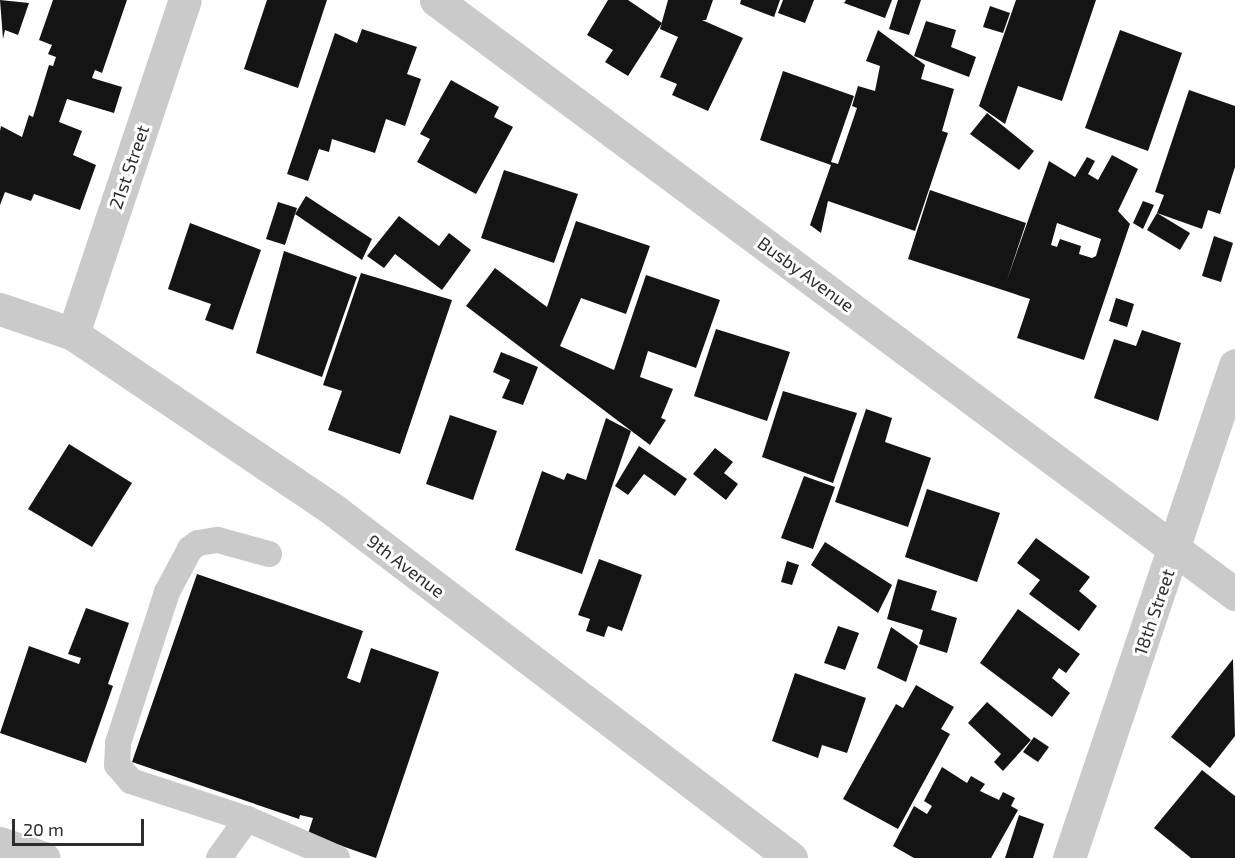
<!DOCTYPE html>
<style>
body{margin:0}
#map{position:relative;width:1235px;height:858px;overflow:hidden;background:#fff;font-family:"Exo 2",sans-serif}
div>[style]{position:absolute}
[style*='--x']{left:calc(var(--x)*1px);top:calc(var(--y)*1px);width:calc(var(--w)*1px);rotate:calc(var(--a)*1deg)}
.building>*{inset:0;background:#141414}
.service>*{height:26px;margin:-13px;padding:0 13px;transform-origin:13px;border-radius:13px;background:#cacaca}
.minor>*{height:33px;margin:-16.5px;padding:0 16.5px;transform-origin:16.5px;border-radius:16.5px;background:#cacaca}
.tertiary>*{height:33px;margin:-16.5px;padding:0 16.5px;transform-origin:16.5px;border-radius:16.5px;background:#cacaca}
span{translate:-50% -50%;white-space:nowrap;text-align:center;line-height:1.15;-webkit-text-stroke:6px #fff;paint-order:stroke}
.street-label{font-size:18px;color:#2d2d2d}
.scale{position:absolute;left:12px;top:819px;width:132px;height:27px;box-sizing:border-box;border:3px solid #2d2d2d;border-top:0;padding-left:8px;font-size:18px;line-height:21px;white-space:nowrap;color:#2d2d2d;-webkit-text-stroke:4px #fff;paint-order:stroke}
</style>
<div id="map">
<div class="building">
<div style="clip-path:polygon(0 0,29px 3px,18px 35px,5px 30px,3px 39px)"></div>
<div style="clip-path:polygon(53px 0,127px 0,102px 73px,95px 70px,92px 78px,122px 87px,114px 113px,67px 99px,59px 122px,82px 131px,73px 155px,96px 165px,80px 210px,34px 194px,31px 201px,5px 192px,0 205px,0 131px,1px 126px,22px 137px,29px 115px,33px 117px,49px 65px,53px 66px,56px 57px,48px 54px,52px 45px,39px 40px)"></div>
<div style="clip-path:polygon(267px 0,327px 0,298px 88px,244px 69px)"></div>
<div style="clip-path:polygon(608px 0,628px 0,662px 23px,628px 76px,605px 62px,613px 50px,587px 35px)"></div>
<div style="clip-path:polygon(668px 0,713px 0,706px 20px,702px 20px,743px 38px,708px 111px,672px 95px,677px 84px,660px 77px,678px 37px,660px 29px)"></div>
<div style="clip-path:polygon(741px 0,780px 0,774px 17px,740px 4px)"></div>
<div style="clip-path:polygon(783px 0,814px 0,805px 23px,778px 13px)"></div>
<div style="clip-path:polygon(846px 0,892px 0,885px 18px,844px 3px)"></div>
<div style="clip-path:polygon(898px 0,921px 0,909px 35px,889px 29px)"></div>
<div style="clip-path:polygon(1016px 0,1096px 0,1062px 101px,1018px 86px,1005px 124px,979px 106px)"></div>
<div style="clip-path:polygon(990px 6px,1010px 13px,1003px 33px,983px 27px)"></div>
<div style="clip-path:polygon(926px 21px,956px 30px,951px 47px,976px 57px,969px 77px,914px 56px)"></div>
<div style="clip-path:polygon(362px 29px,417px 47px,407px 74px,421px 79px,405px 126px,386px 119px,375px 153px,332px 139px,329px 152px,319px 149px,308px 181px,287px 174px,335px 33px,357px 43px)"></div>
<div style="clip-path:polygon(878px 30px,925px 65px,921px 79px,954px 89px,942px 131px,948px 133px,915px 231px,828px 201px,821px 233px,810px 225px,831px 165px,760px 140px,783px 71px,854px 96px,831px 162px,838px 164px,857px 108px,852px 106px,858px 86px,875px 91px,880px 66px,866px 61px)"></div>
<div style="clip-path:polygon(1120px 30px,1182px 53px,1148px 151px,1085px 128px)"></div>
<div style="clip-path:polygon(451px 80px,499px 107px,494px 117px,513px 127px,476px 194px,417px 162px,430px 139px,420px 134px)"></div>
<div style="clip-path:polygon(1189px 90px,1235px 106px,1235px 167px,1220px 214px,1208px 210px,1202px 229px,1157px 213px,1164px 195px,1155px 192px)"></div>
<div style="clip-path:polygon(987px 113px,1034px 151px,1019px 170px,970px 134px)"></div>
<div style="clip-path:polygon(evenodd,1112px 155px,1138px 169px,1118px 211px,1130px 224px,1084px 360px,1017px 338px,1030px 299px,908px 259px,930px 190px,1026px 223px,1007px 280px,1049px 161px,1075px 177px,1087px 157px,1095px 161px,1088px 174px,1098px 180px,1112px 155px,1057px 223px,1101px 239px,1096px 256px,1092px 258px,1079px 254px,1081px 246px,1060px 239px,1057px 247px,1051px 245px,1057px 223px)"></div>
<div style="clip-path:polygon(504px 170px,578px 194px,554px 263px,481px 238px)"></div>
<div style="clip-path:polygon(306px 196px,372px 239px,362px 260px,295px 214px)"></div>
<div style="clip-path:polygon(1143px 201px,1154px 205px,1143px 229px,1133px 223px)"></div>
<div style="clip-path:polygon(278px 202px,297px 208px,285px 245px,266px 239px)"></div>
<div style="clip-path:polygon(1157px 213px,1190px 233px,1180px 250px,1147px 230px)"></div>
<div style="clip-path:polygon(399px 216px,439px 246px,449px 233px,471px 250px,442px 290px,395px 254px,384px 268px,367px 256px)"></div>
<div style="clip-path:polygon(576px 221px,650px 246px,626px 314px,581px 298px,560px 346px,614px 370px,646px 275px,720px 300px,696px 368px,648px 351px,640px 377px,673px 389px,661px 418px,666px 420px,650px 445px,466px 306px,495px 268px,547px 307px)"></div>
<div style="clip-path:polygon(190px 223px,261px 250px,233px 330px,205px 320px,211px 304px,168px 289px)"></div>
<div style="clip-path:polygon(1214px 236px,1233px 243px,1221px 282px,1202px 276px)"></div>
<div style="clip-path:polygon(284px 251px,357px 277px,322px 377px,256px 353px)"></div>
<div style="clip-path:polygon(361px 273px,452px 300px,400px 454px,328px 430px,342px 391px,323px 385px)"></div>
<div style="clip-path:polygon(1116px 298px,1134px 304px,1127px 327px,1109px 321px)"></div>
<div style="clip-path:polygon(716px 329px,790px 352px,767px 421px,694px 396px)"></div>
<div style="clip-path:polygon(1142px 330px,1181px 343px,1158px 421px,1094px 398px,1114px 339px,1136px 346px)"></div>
<div style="clip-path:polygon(501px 352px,538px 367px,523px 405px,502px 398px,510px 380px,493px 372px)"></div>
<div style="clip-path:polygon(783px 391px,857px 413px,833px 483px,762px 457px)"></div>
<div style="clip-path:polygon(866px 409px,892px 418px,885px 442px,931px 458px,908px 527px,835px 502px)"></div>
<div style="clip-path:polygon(450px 415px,497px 431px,473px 500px,426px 484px)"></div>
<div style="clip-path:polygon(606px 418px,631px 431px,582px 574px,515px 550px,542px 471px,564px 480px,567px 473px,586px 480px)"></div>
<div style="clip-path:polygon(69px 444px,132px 483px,92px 547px,28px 509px)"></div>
<div style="clip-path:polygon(639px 446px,687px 479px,675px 496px,644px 474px,628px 495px,615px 486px)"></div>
<div style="clip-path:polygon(715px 448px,733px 462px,724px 473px,738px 484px,726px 500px,693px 474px)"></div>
<div style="clip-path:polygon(804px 476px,835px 487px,813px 549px,781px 538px)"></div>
<div style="clip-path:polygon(927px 489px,1000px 513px,977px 582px,905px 557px)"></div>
<div style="clip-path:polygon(1036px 538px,1090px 577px,1079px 591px,1097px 606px,1079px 631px,1029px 594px,1040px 580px,1017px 563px)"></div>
<div style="clip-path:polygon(825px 542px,892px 585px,878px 613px,811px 565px)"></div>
<div style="clip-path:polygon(599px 559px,642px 575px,622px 631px,608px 626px,604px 637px,586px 631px,590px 619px,578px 615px)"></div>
<div style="clip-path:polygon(787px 561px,799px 565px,792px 585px,781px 582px)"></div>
<div style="clip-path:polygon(197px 574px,363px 631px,347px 678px,360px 683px,371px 648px,439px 672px,376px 858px,308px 834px,313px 818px,300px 815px,299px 819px,132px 762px)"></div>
<div style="clip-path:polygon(898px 579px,937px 591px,931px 610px,957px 618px,947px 653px,919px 644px,923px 630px,887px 619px)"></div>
<div style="clip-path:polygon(86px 608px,129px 623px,108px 684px,113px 686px,86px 763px,0 733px,29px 646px,79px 664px,81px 658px,68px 654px)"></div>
<div style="clip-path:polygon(1018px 609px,1080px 654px,1066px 673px,1059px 668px,1052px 678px,1070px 693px,1052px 717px,980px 663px)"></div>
<div style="clip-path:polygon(838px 626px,859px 633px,845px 670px,824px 663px)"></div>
<div style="clip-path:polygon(891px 627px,918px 646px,906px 682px,877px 668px)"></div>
<div style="clip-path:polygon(1233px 659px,1235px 736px,1210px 768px,1171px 737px)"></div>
<div style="clip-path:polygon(795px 673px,866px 698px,847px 753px,822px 745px,818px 758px,772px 741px)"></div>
<div style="clip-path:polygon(916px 685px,954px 707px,941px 729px,950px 734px,898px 829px,843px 799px,896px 704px,903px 708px)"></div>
<div style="clip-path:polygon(987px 702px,1031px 740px,1003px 771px,994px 762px,1001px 754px,968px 723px)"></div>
<div style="clip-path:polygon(1034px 737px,1049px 747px,1038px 762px,1023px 752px)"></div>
<div style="clip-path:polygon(942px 767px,967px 783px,971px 776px,985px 784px,980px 791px,999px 800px,1003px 792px,1015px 798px,1011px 806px,1018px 810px,991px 858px,914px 858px,893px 846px,914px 806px,927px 814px,932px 806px,924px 801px)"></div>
<div style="clip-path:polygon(1202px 770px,1235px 796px,1235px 858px,1191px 858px,1154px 828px)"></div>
<div style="clip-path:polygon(1019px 815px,1044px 824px,1033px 858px,1005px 858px)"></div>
</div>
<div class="service">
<div style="--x:247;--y:819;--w:98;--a:23.4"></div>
<div style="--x:219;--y:858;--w:48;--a:-54.3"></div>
<div style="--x:247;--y:819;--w:122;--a:-161.9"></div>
<div style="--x:131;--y:781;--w:21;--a:-131"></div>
<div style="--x:117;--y:765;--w:22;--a:-87"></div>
<div style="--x:118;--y:743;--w:159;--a:-72"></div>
<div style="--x:167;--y:592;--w:49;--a:-61.9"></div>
<div style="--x:190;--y:549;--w:10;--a:-37"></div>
<div style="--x:198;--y:543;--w:20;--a:-9"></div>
<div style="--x:218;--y:540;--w:53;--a:15.4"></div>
</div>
<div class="minor">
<div style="--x:436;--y:0;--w:996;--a:36.63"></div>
<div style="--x:0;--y:309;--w:77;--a:18.9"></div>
<div style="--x:73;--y:334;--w:316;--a:34"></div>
<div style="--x:335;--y:511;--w:573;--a:37.27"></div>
<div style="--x:73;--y:334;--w:352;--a:-71.5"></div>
<div style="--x:1069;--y:858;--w:520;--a:-71.39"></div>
</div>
<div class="tertiary">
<div style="--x:0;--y:843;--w:46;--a:18.8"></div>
</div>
<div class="street-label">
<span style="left:129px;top:167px;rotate:-71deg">21st Street</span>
<span style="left:806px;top:274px;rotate:36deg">Busby Avenue</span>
<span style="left:406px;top:566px;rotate:37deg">9th Avenue</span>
<span style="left:1154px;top:612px;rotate:-71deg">18th Street</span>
</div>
<div class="scale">20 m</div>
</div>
